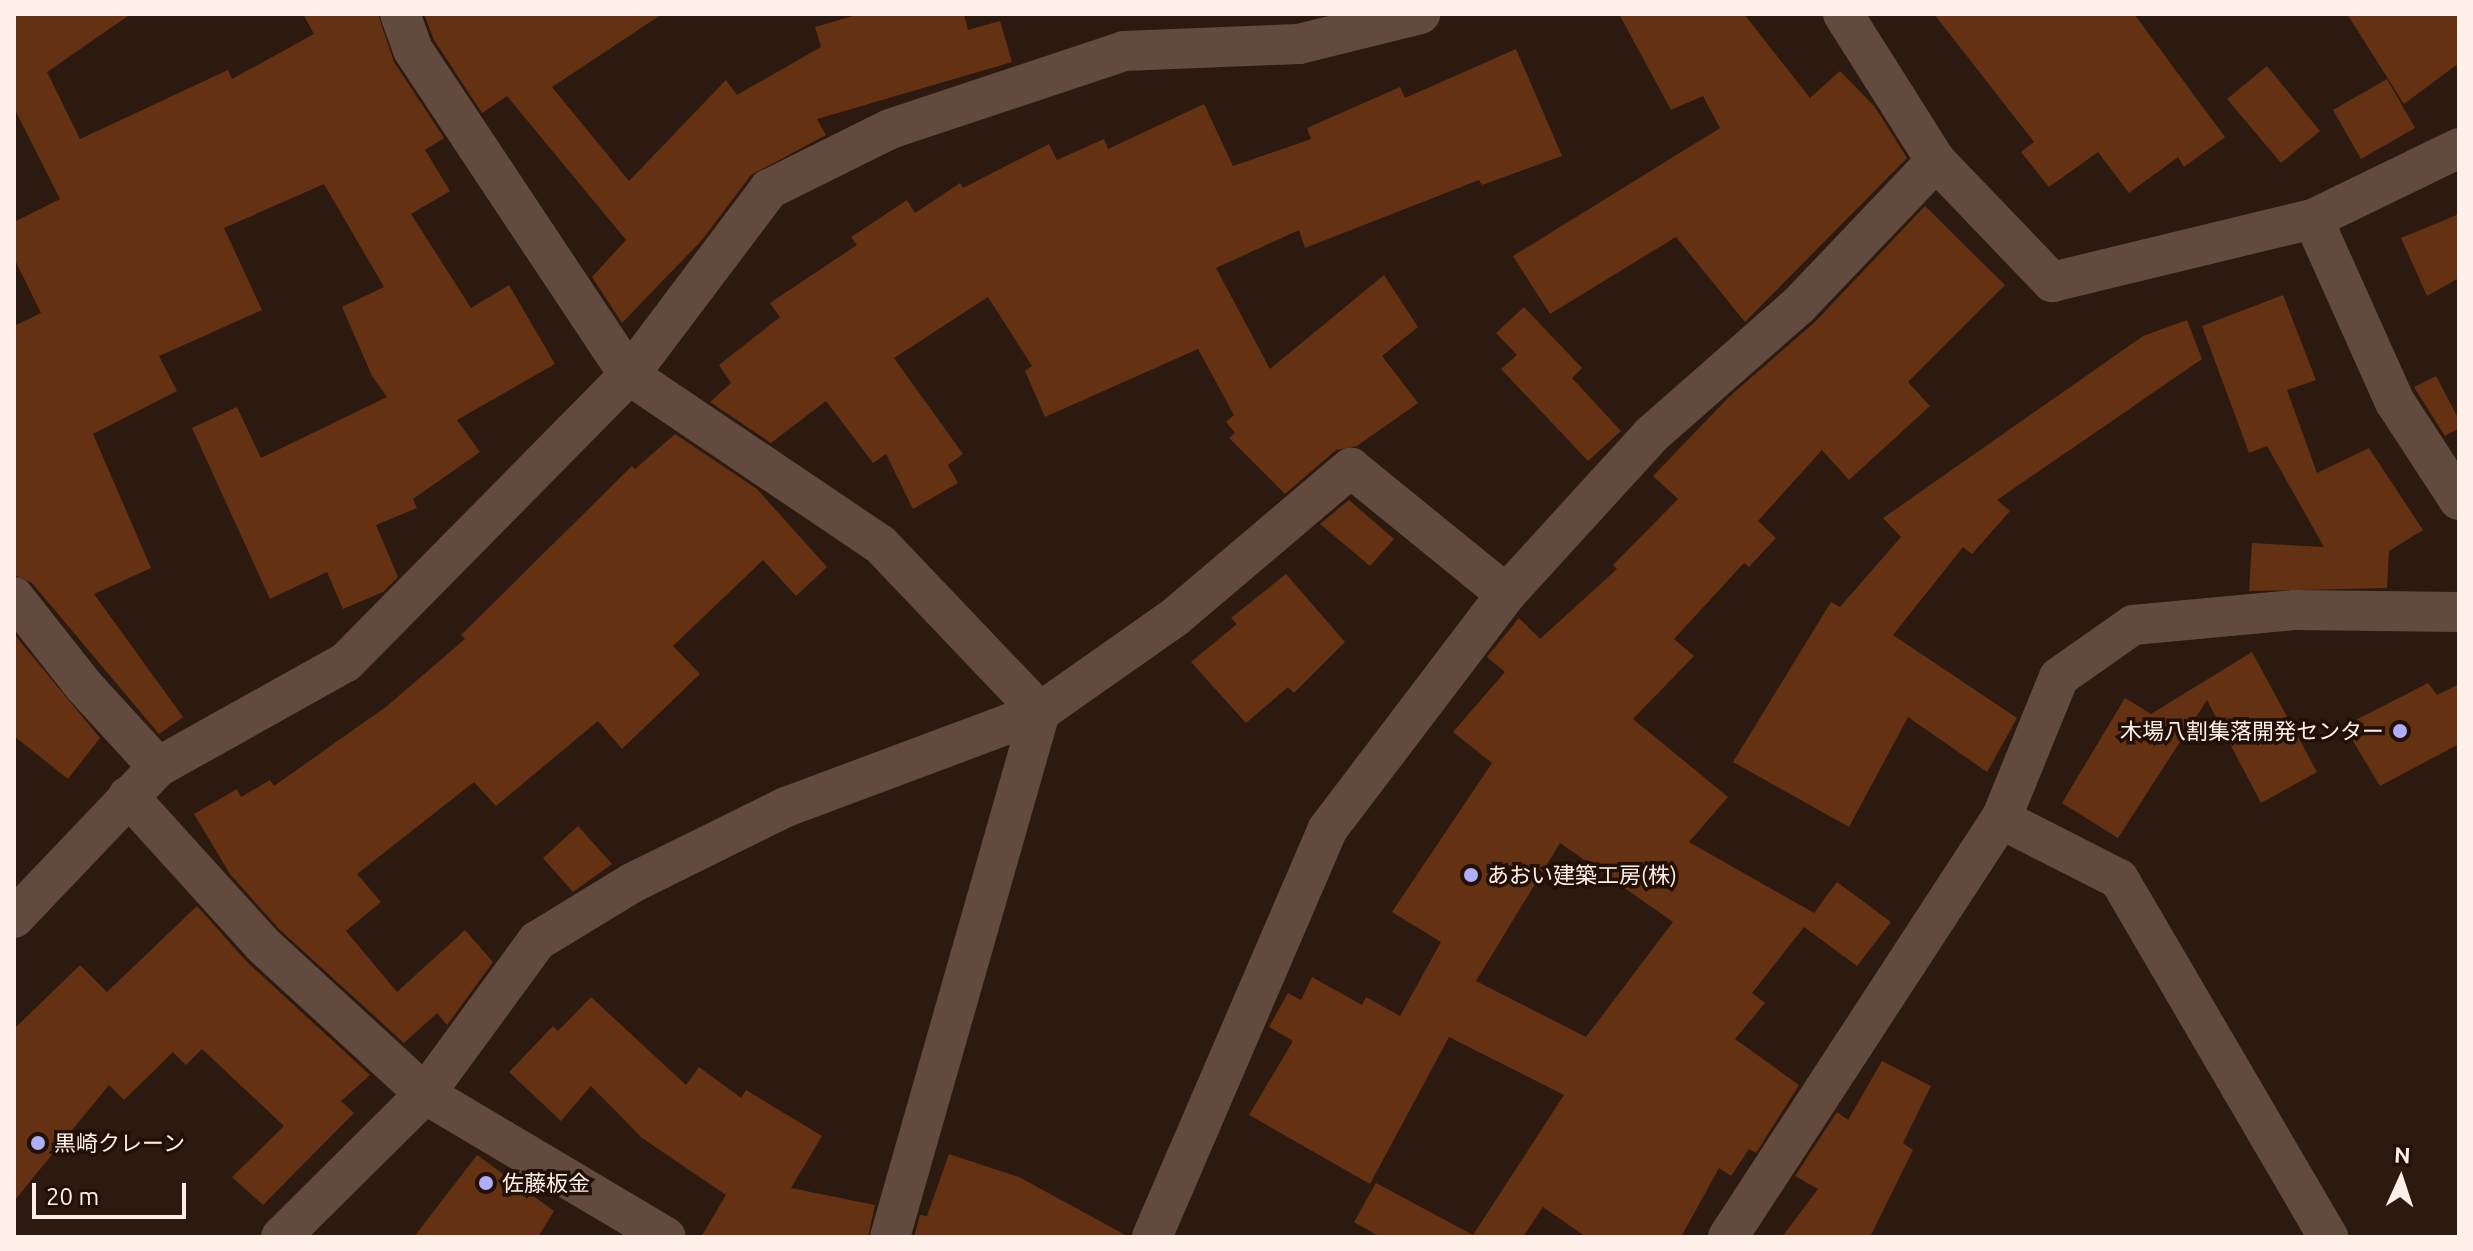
<!DOCTYPE html>
<meta charset="utf-8">
<style>
body{margin:0}
#map{position:relative;width:2473px;height:1251px;overflow:hidden;background:#2c190f;font-family:Ubuntu,"Noto Sans JP",sans-serif}
div>[style]{position:absolute}
[style*='--x']{left:calc(var(--x)*1px);top:calc(var(--y)*1px);width:calc(var(--w)*1px);rotate:calc(var(--a)*1deg)}
.building>*{inset:0;background:#643212}
.street>*{height:40px;margin:-20px;padding:0 20px;transform-origin:20px;border-radius:20px;background:#624b3e}
.dots>*{width:22px;height:22px;translate:-50% -50%;box-sizing:border-box;border:4px solid #221006;border-radius:50%}
span{translate:-50% -50%;white-space:nowrap;text-align:center;line-height:1.15;-webkit-text-stroke:7px #221006;paint-order:stroke}
.poi-label{font-size:22px;color:#fef0e9}
.right{translate:-100% -50%;text-align:right}
.left{translate:0 -50%;text-align:left}
.frame{position:absolute;inset:0;border:16px solid #fef0e9;pointer-events:none}
.north{position:absolute;left:2361px;top:1139px;width:80px;height:80px;-webkit-text-stroke:6px #221006;paint-order:stroke;rotate:3deg;font-size:22px;font-weight:700;line-height:32px;text-align:center;color:#fef0e9}
.north::after{content:'';display:block;margin:auto;width:28px;height:36px;background:#fef0e9;clip-path:polygon(50% 0,100% 100%,50% 72%,0 100%)}
.scale{position:absolute;left:32px;top:1183px;width:154px;height:36px;box-sizing:border-box;border:4px solid #fef0e9;border-top:0;padding-left:10px;font-size:24px;line-height:28px;white-space:nowrap;color:#fef0e9;-webkit-text-stroke:6px #221006;paint-order:stroke}
</style>
<div id="map">
<div class="building">
<div style="clip-path:polygon(14px 14px,131px 14px,47px 72px,80px 139px,228px 70px,232px 79px,314px 34px,303px 14px,378px 14px,394px 62px,444px 138px,425px 150px,450px 191px,411px 214px,471px 308px,509px 285px,555px 364px,457px 420px,480px 452px,413px 499px,417px 508px,376px 525px,398px 577px,383px 592px,343px 609px,327px 572px,270px 599px,192px 428px,237px 407px,261px 458px,387px 397px,372px 376px,342px 307px,384px 287px,324px 184px,224px 228px,262px 310px,159px 356px,177px 391px,93px 434px,151px 568px,94px 594px,183px 717px,159px 734px,32px 583px,14px 575px,14px 326px,41px 313px,14px 258px,14px 222px,60px 199px,14px 108px)"></div>
<div style="clip-path:polygon(424px 14px,662px 14px,552px 87px,629px 181px,726px 80px,737px 95px,821px 47px,815px 27px,860px 14px,964px 14px,968px 30px,1000px 21px,1012px 62px,817px 119px,826px 135px,751px 175px,702px 240px,622px 323px,592px 277px,626px 240px,507px 96px,482px 113px,434px 40px)"></div>
<div style="clip-path:polygon(1619px 14px,1744px 14px,1810px 98px,1840px 71px,1875px 107px,1907px 158px,1745px 322px,1676px 237px,1550px 314px,1513px 256px,1720px 128px,1703px 96px,1671px 110px)"></div>
<div style="clip-path:polygon(1934px 14px,2134px 14px,2225px 137px,2184px 167px,2178px 157px,2129px 193px,2098px 152px,2049px 187px,2021px 152px,2034px 142px)"></div>
<div style="clip-path:polygon(2347px 14px,2459px 14px,2459px 63px,2404px 104px)"></div>
<div style="clip-path:polygon(1516px 49px,1562px 156px,1482px 185px,1479px 180px,1305px 248px,1299px 230px,1216px 268px,1270px 369px,1384px 275px,1418px 327px,1382px 356px,1418px 403px,1357px 446px,1336px 450px,1285px 494px,1229px 438px,1235px 433px,1226px 422px,1234px 415px,1198px 349px,1045px 417px,1025px 371px,1032px 366px,988px 297px,894px 358px,963px 454px,948px 465px,958px 483px,913px 509px,886px 454px,873px 463px,826px 401px,771px 443px,710px 402px,731px 383px,719px 365px,780px 317px,770px 303px,857px 245px,851px 237px,907px 200px,915px 213px,960px 183px,963px 188px,1049px 144px,1057px 160px,1104px 139px,1108px 149px,1204px 104px,1233px 166px,1311px 139px,1307px 128px,1400px 87px,1405px 98px)"></div>
<div style="clip-path:polygon(2267px 66px,2320px 131px,2281px 163px,2227px 99px)"></div>
<div style="clip-path:polygon(2387px 79px,2415px 128px,2361px 159px,2333px 110px)"></div>
<div style="clip-path:polygon(evenodd,1925px 206px,2005px 285px,1908px 382px,1930px 406px,1849px 480px,1822px 450px,1758px 521px,1776px 538px,1749px 567px,1744px 563px,1674px 639px,1694px 656px,1633px 719px,1728px 797px,1689px 842px,1814px 913px,1837px 882px,1891px 922px,1857px 966px,1804px 927px,1752px 993px,1765px 1003px,1735px 1039px,1799px 1085px,1756px 1153px,1749px 1149px,1731px 1176px,1719px 1168px,1681px 1237px,1586px 1237px,1543px 1207px,1523px 1237px,1380px 1237px,1354px 1222px,1376px 1183px,1473px 1235px,1564px 1095px,1449px 1037px,1370px 1184px,1249px 1115px,1293px 1041px,1269px 1027px,1288px 993px,1301px 1000px,1312px 977px,1362px 1005px,1366px 997px,1400px 1016px,1441px 942px,1392px 912px,1492px 763px,1453px 732px,1505px 672px,1487px 657px,1519px 618px,1540px 639px,1617px 569px,1613px 565px,1678px 499px,1653px 476px,1729px 397px,1815px 322px,1925px 206px,1560px 843px,1673px 922px,1586px 1037px,1476px 981px,1560px 843px)"></div>
<div style="clip-path:polygon(2459px 214px,2459px 278px,2427px 296px,2401px 238px)"></div>
<div style="clip-path:polygon(2283px 295px,2316px 380px,2287px 390px,2317px 473px,2369px 448px,2423px 530px,2389px 551px,2387px 588px,2249px 591px,2252px 543px,2324px 547px,2267px 446px,2249px 453px,2202px 326px)"></div>
<div style="clip-path:polygon(1524px 307px,1582px 368px,1572px 378px,1621px 431px,1588px 461px,1501px 369px,1517px 355px,1496px 333px)"></div>
<div style="clip-path:polygon(2187px 320px,2202px 359px,1997px 500px,2010px 511px,1972px 554px,1963px 547px,1893px 635px,2017px 718px,1987px 772px,1908px 717px,1849px 827px,1733px 762px,1831px 602px,1840px 607px,1901px 537px,1883px 518px,2143px 336px)"></div>
<div style="clip-path:polygon(2436px 376px,2459px 420px,2459px 428px,2445px 436px,2414px 387px)"></div>
<div style="clip-path:polygon(675px 434px,757px 489px,827px 567px,796px 596px,763px 560px,673px 646px,700px 674px,622px 749px,598px 721px,496px 806px,474px 782px,357px 874px,381px 902px,346px 931px,397px 992px,465px 930px,493px 962px,447px 1025px,437px 1013px,404px 1043px,279px 929px,230px 874px,194px 814px,237px 789px,241px 797px,270px 780px,274px 786px,387px 706px,465px 639px,461px 635px,632px 466px,635px 469px)"></div>
<div style="clip-path:polygon(1349px 500px,1394px 539px,1370px 566px,1320px 524px)"></div>
<div style="clip-path:polygon(1286px 574px,1345px 642px,1294px 693px,1288px 687px,1246px 723px,1191px 662px,1237px 624px,1231px 618px)"></div>
<div style="clip-path:polygon(14px 634px,100px 738px,68px 779px,14px 736px)"></div>
<div style="clip-path:polygon(2252px 652px,2317px 772px,2261px 803px,2207px 700px,2118px 838px,2062px 803px,2125px 698px,2151px 714px)"></div>
<div style="clip-path:polygon(2428px 683px,2437px 695px,2459px 684px,2459px 744px,2380px 786px,2344px 726px)"></div>
<div style="clip-path:polygon(578px 826px,612px 864px,573px 892px,543px 858px)"></div>
<div style="clip-path:polygon(197px 906px,247px 962px,370px 1075px,341px 1101px,354px 1113px,263px 1205px,232px 1177px,284px 1126px,202px 1049px,186px 1065px,173px 1052px,124px 1100px,109px 1085px,14px 1201px,14px 1029px,80px 965px,107px 992px)"></div>
<div style="clip-path:polygon(591px 997px,686px 1085px,699px 1067px,741px 1098px,746px 1090px,822px 1136px,791px 1188px,875px 1205px,868px 1237px,701px 1237px,726px 1195px,642px 1138px,591px 1086px,561px 1121px,509px 1072px,553px 1026px,558px 1031px)"></div>
<div style="clip-path:polygon(1882px 1061px,1931px 1086px,1903px 1143px,1913px 1150px,1870px 1237px,1782px 1237px,1818px 1189px,1795px 1176px,1837px 1112px,1848px 1120px)"></div>
<div style="clip-path:polygon(949px 1154px,1019px 1177px,1129px 1237px,914px 1237px,920px 1215px,927px 1216px)"></div>
<div style="clip-path:polygon(477px 1155px,554px 1211px,538px 1237px,414px 1237px)"></div>
</div>
<div class="street">
<div style="--x:400;--y:14;--w:38;--a:70"></div>
<div style="--x:413;--y:50;--w:390;--a:56.4"></div>
<div style="--x:629;--y:375;--w:303;--a:34"></div>
<div style="--x:880;--y:544;--w:232;--a:46.4"></div>
<div style="--x:1843;--y:14;--w:174;--a:57.7"></div>
<div style="--x:1936;--y:161;--w:168;--a:46.2"></div>
<div style="--x:2052;--y:282;--w:268;--a:-13.6"></div>
<div style="--x:2313;--y:219;--w:162;--a:-25.9"></div>
<div style="--x:2313;--y:219;--w:201;--a:65.9"></div>
<div style="--x:2395;--y:402;--w:117;--a:56.9"></div>
<div style="--x:14;--y:597;--w:113;--a:51.8"></div>
<div style="--x:84;--y:686;--w:110;--a:47.6"></div>
<div style="--x:128;--y:796;--w:201;--a:47.8"></div>
<div style="--x:263;--y:945;--w:220;--a:42.6"></div>
<div style="--x:425;--y:1094;--w:280;--a:30.7"></div>
<div style="--x:2001;--y:819;--w:132;--a:27"></div>
<div style="--x:2119;--y:879;--w:415;--a:59.7"></div>
<div style="--x:14;--y:918;--w:209;--a:-46.4"></div>
<div style="--x:158;--y:767;--w:215;--a:-29.2"></div>
<div style="--x:346;--y:662;--w:403;--a:-45.4"></div>
<div style="--x:629;--y:375;--w:233;--a:-53"></div>
<div style="--x:769;--y:189;--w:135;--a:-26.4"></div>
<div style="--x:890;--y:129;--w:247;--a:-18.4"></div>
<div style="--x:1124;--y:51;--w:175;--a:-2.3"></div>
<div style="--x:1299;--y:44;--w:125;--a:-13.9"></div>
<div style="--x:281;--y:1237;--w:203;--a:-44.8"></div>
<div style="--x:425;--y:1094;--w:190;--a:-53.8"></div>
<div style="--x:537;--y:941;--w:111;--a:-31.4"></div>
<div style="--x:632;--y:883;--w:172;--a:-26.3"></div>
<div style="--x:786;--y:807;--w:271;--a:-20.5"></div>
<div style="--x:1040;--y:712;--w:165;--a:-35.1"></div>
<div style="--x:1175;--y:617;--w:231;--a:-40.3"></div>
<div style="--x:1351;--y:468;--w:200;--a:39.1"></div>
<div style="--x:1506;--y:594;--w:215;--a:-47.6"></div>
<div style="--x:1651;--y:435;--w:196;--a:-41.3"></div>
<div style="--x:1798;--y:306;--w:200;--a:-46.4"></div>
<div style="--x:890;--y:1237;--w:546;--a:-74.05"></div>
<div style="--x:1152;--y:1237;--w:443;--a:-66.7"></div>
<div style="--x:1327;--y:830;--w:296;--a:-52.8"></div>
<div style="--x:1728;--y:1237;--w:499;--a:-56.9"></div>
<div style="--x:2001;--y:819;--w:153;--a:-67.8"></div>
<div style="--x:2059;--y:677;--w:90;--a:-35.1"></div>
<div style="--x:2133;--y:625;--w:163;--a:-5.3"></div>
<div style="--x:2295;--y:610;--w:164;--a:0.7"></div>
</div>
<div class="dots">
<div style="left:2400px;top:731px;background:#aeaefa"></div>
<div style="left:1471px;top:875px;background:#aeaefa"></div>
<div style="left:38px;top:1143px;background:#aeaefa"></div>
<div style="left:486px;top:1183px;background:#aeaefa"></div>
</div>
<div class="poi-label">
<span class="right" style="left:2384px;top:731px">木場八割集落開発センター</span>
<span class="left" style="left:1487px;top:875px">あおい建築工房(株)</span>
<span class="left" style="left:54px;top:1143px">黒崎クレーン</span>
<span class="left" style="left:502px;top:1183px">佐藤板金</span>
</div>
<div class="frame"></div>
<div class="north">N</div>
<div class="scale">20 m</div>
</div>
